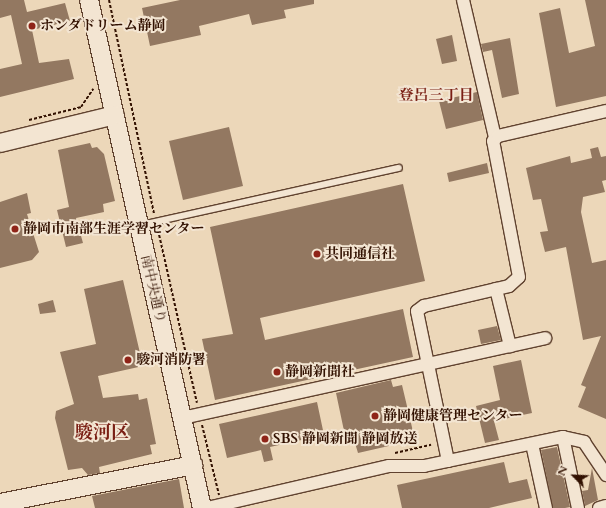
<!DOCTYPE html>
<meta charset="utf-8">
<style>
body{margin:0}
#map{position:relative;width:606px;height:508px;overflow:hidden;background:#ecd7b9;font-family:Cardo,"Noto Serif JP",serif}
div>[style]{position:absolute}
[style*='--x']{left:calc(var(--x)*1px);top:calc(var(--y)*1px);width:calc(var(--w)*1px);rotate:calc(var(--a)*1deg)}
.building>*{inset:0;background:#937861}
.path>*{height:2px;margin-top:-1px;transform-origin:0;background:repeating-linear-gradient(90deg,#321101 0 3px,transparent 0 5px)}
.roads{filter:drop-shadow(1px 0 #60422f) drop-shadow(-1px 0 #60422f) drop-shadow(0 1px #60422f) drop-shadow(0 -1px #60422f)}
.lane>*{height:6px;margin:-3px;padding:0 3px;transform-origin:3px;border-radius:3px;background:#f3e5d2}
.street>*{height:12px;margin:-6px;padding:0 6px;transform-origin:6px;border-radius:6px;background:#f3e5d2}
.secondary>*{height:18px;margin:-9px;padding:0 9px;transform-origin:9px;border-radius:9px;background:#f3e5d2}
.dots>*{width:11px;height:11px;translate:-50% -50%;box-sizing:border-box;border:2px solid #f3e5d2;border-radius:50%}
span{translate:-50% -50%;white-space:nowrap;text-align:center;line-height:1.15;-webkit-text-stroke:4px #f3e5d2;paint-order:stroke}
.poi-label{font-size:14px;color:#321101;font-weight:700}
.left{translate:0 -50%;text-align:left}
.street-label{font-size:14px;color:#321101}
.neighbourhood-label{font-size:15px;color:#7a1f14;font-weight:700}
.district-label{font-size:18px;color:#7a1f14;font-weight:700}
.north{position:absolute;left:554px;top:456px;width:40px;height:40px;-webkit-text-stroke:3px #f3e5d2;paint-order:stroke;rotate:294deg;font-size:11px;font-weight:700;line-height:16px;text-align:center;color:#321101}
.north::after{content:'';display:block;margin:auto;width:14px;height:18px;background:#321101;clip-path:polygon(50% 0,100% 100%,50% 72%,0 100%)}
</style>
<div id="map">
<div class="building">
<div style="clip-path:polygon(0 0,24px 0,27px 12px,65px 3px,70px 21px,32px 30px,39px 63px,69px 59px,74px 79px,0 97px,0 69px,22px 64px,11px 15px,0 18px)"></div>
<div style="clip-path:polygon(180px 0,314px 0,314px 4px,284px 10px,286px 18px,252px 25px,249px 14px,199px 26px,201px 35px,150px 46px,142px 8px)"></div>
<div style="clip-path:polygon(585px 0,606px 0,606px 96px,556px 107px,539px 13px,560px 8px,569px 53px,595px 46px)"></div>
<div style="clip-path:polygon(452px 35px,457px 61px,442px 64px,436px 39px)"></div>
<div style="clip-path:polygon(510px 38px,519px 94px,502px 98px,492px 50px,483px 52px,481px 44px)"></div>
<div style="clip-path:polygon(477px 92px,483px 120px,446px 129px,439px 101px)"></div>
<div style="clip-path:polygon(229px 127px,243px 186px,183px 200px,169px 141px)"></div>
<div style="clip-path:polygon(90px 143px,92px 148px,97px 147px,104px 154px,115px 201px,103px 204px,104px 212px,76px 218px,83px 243px,66px 247px,57px 210px,69px 207px,58px 150px)"></div>
<div style="clip-path:polygon(598px 147px,601px 157px,606px 156px,606px 180px,602px 181px,605px 192px,583px 197px,581px 212px,592px 263px,606px 260px,606px 419px,578px 407px,586px 387px,581px 385px,601px 336px,583px 340px,566px 247px,545px 252px,540px 232px,548px 231px,541px 199px,533px 200px,526px 168px,570px 156px,571px 163px,592px 158px,590px 149px)"></div>
<div style="clip-path:polygon(487px 163px,489px 173px,449px 182px,447px 173px)"></div>
<div style="clip-path:polygon(403px 184px,425px 281px,260px 318px,265px 340px,403px 309px,413px 357px,215px 400px,202px 339px,233px 334px,210px 227px)"></div>
<div style="clip-path:polygon(27px 193px,31px 213px,27px 214px,39px 252px,32px 260px,0 268px,0 202px)"></div>
<div style="clip-path:polygon(123px 280px,143px 366px,98px 376px,103px 398px,138px 394px,139px 400px,147px 398px,156px 444px,150px 445px,152px 454px,99px 467px,100px 473px,88px 475px,82px 468px,68px 470px,55px 418px,56px 411px,74px 404px,60px 352px,96px 344px,84px 289px)"></div>
<div style="clip-path:polygon(53px 300px,56px 312px,40px 314px,38px 304px)"></div>
<div style="clip-path:polygon(497px 326px,501px 340px,481px 344px,478px 330px)"></div>
<div style="clip-path:polygon(521px 360px,532px 413px,494px 421px,499px 440px,485px 443px,476px 406px,500px 400px,493px 366px)"></div>
<div style="clip-path:polygon(391px 380px,393px 387px,402px 385px,415px 440px,358px 453px,355px 443px,347px 445px,336px 393px)"></div>
<div style="clip-path:polygon(317px 402px,324px 435px,270px 447px,273px 460px,264px 462px,261px 450px,227px 458px,219px 424px)"></div>
<div style="clip-path:polygon(557px 447px,570px 507px,565px 508px,553px 508px,541px 450px)"></div>
<div style="clip-path:polygon(504px 462px,509px 483px,527px 479px,532px 498px,489px 508px,402px 508px,397px 485px)"></div>
<div style="clip-path:polygon(592px 468px,598px 500px,585px 506px,582px 491px,588px 490px)"></div>
<div style="clip-path:polygon(179px 479px,184px 508px,95px 508px,92px 496px)"></div>
</div>
<div class="path">
<div style="--x:109;--y:0;--w:219;--a:78.1"></div>
<div style="--x:29;--y:120;--w:54;--a:-14"></div>
<div style="--x:81;--y:107;--w:22;--a:-56"></div>
<div style="--x:158;--y:230;--w:177;--a:77.3"></div>
<div style="--x:202;--y:425;--w:72;--a:76.3"></div>
<div style="--x:395;--y:453;--w:37;--a:-13"></div>
</div>
<div class="roads">
<div class="lane">
<div style="--x:141;--y:225;--w:264;--a:-12.5"></div>
</div>
<div class="street">
<div style="--x:463;--y:0;--w:142;--a:76.9"></div>
<div style="--x:496;--y:289;--w:59;--a:76.2"></div>
<div style="--x:182;--y:418;--w:372;--a:-12.4"></div>
<div style="--x:563;--y:437;--w:73;--a:78.1"></div>
<div style="--x:532;--y:444;--w:66;--a:77.7"></div>
<div style="--x:448;--y:461;--w:153;--a:-101.7"></div>
<div style="--x:417;--y:311;--w:9;--a:-36"></div>
<div style="--x:424;--y:306;--w:87;--a:-13.2"></div>
<div style="--x:509;--y:286;--w:13;--a:-42"></div>
<div style="--x:519;--y:277;--w:138;--a:-100.8"></div>
<div style="--x:493;--y:141;--w:7;--a:-45"></div>
<div style="--x:498;--y:136;--w:111;--a:-13"></div>
<div style="--x:207;--y:508;--w:187;--a:-13"></div>
<div style="--x:389;--y:466;--w:35;--a:0"></div>
<div style="--x:424;--y:466;--w:142;--a:-11.8"></div>
<div style="--x:563;--y:437;--w:22;--a:13"></div>
<div style="--x:584;--y:442;--w:40;--a:56"></div>
<div style="--x:599;--y:508;--w:7;--a:-16"></div>
</div>
<div class="secondary">
<div style="--x:89;--y:0;--w:520;--a:77.46"></div>
<div style="--x:0;--y:143;--w:118;--a:-13.7"></div>
<div style="--x:0;--y:503;--w:197;--a:-11.1"></div>
</div>
</div>
<div class="dots">
<div style="left:32px;top:26px;background:#8f2418"></div>
<div style="left:15px;top:229px;background:#8f2418"></div>
<div style="left:317px;top:254px;background:#8f2418"></div>
<div style="left:128px;top:360px;background:#8f2418"></div>
<div style="left:277px;top:372px;background:#8f2418"></div>
<div style="left:375px;top:416px;background:#8f2418"></div>
<div style="left:265px;top:439px;background:#8f2418"></div>
</div>
<div class="poi-label">
<span class="left" style="left:40px;top:26px">ホンダドリーム静岡</span>
<span class="left" style="left:23px;top:229px">静岡市南部生涯学習センター</span>
<span class="left" style="left:325px;top:254px">共同通信社</span>
<span class="left" style="left:136px;top:360px">駿河消防署</span>
<span class="left" style="left:285px;top:372px">静岡新聞社</span>
<span class="left" style="left:383px;top:416px">静岡健康管理センター</span>
<span class="left" style="left:273px;top:439px">SBS 静岡新聞 静岡放送</span>
</div>
<div class="street-label">
<span style="left:153px;top:289px;rotate:77deg">南中央通り</span>
</div>
<div class="neighbourhood-label">
<span style="left:436px;top:96px">登呂三丁目</span>
</div>
<div class="district-label">
<span style="left:102px;top:433px">駿河区</span>
</div>
<div class="north">N</div>
</div>
